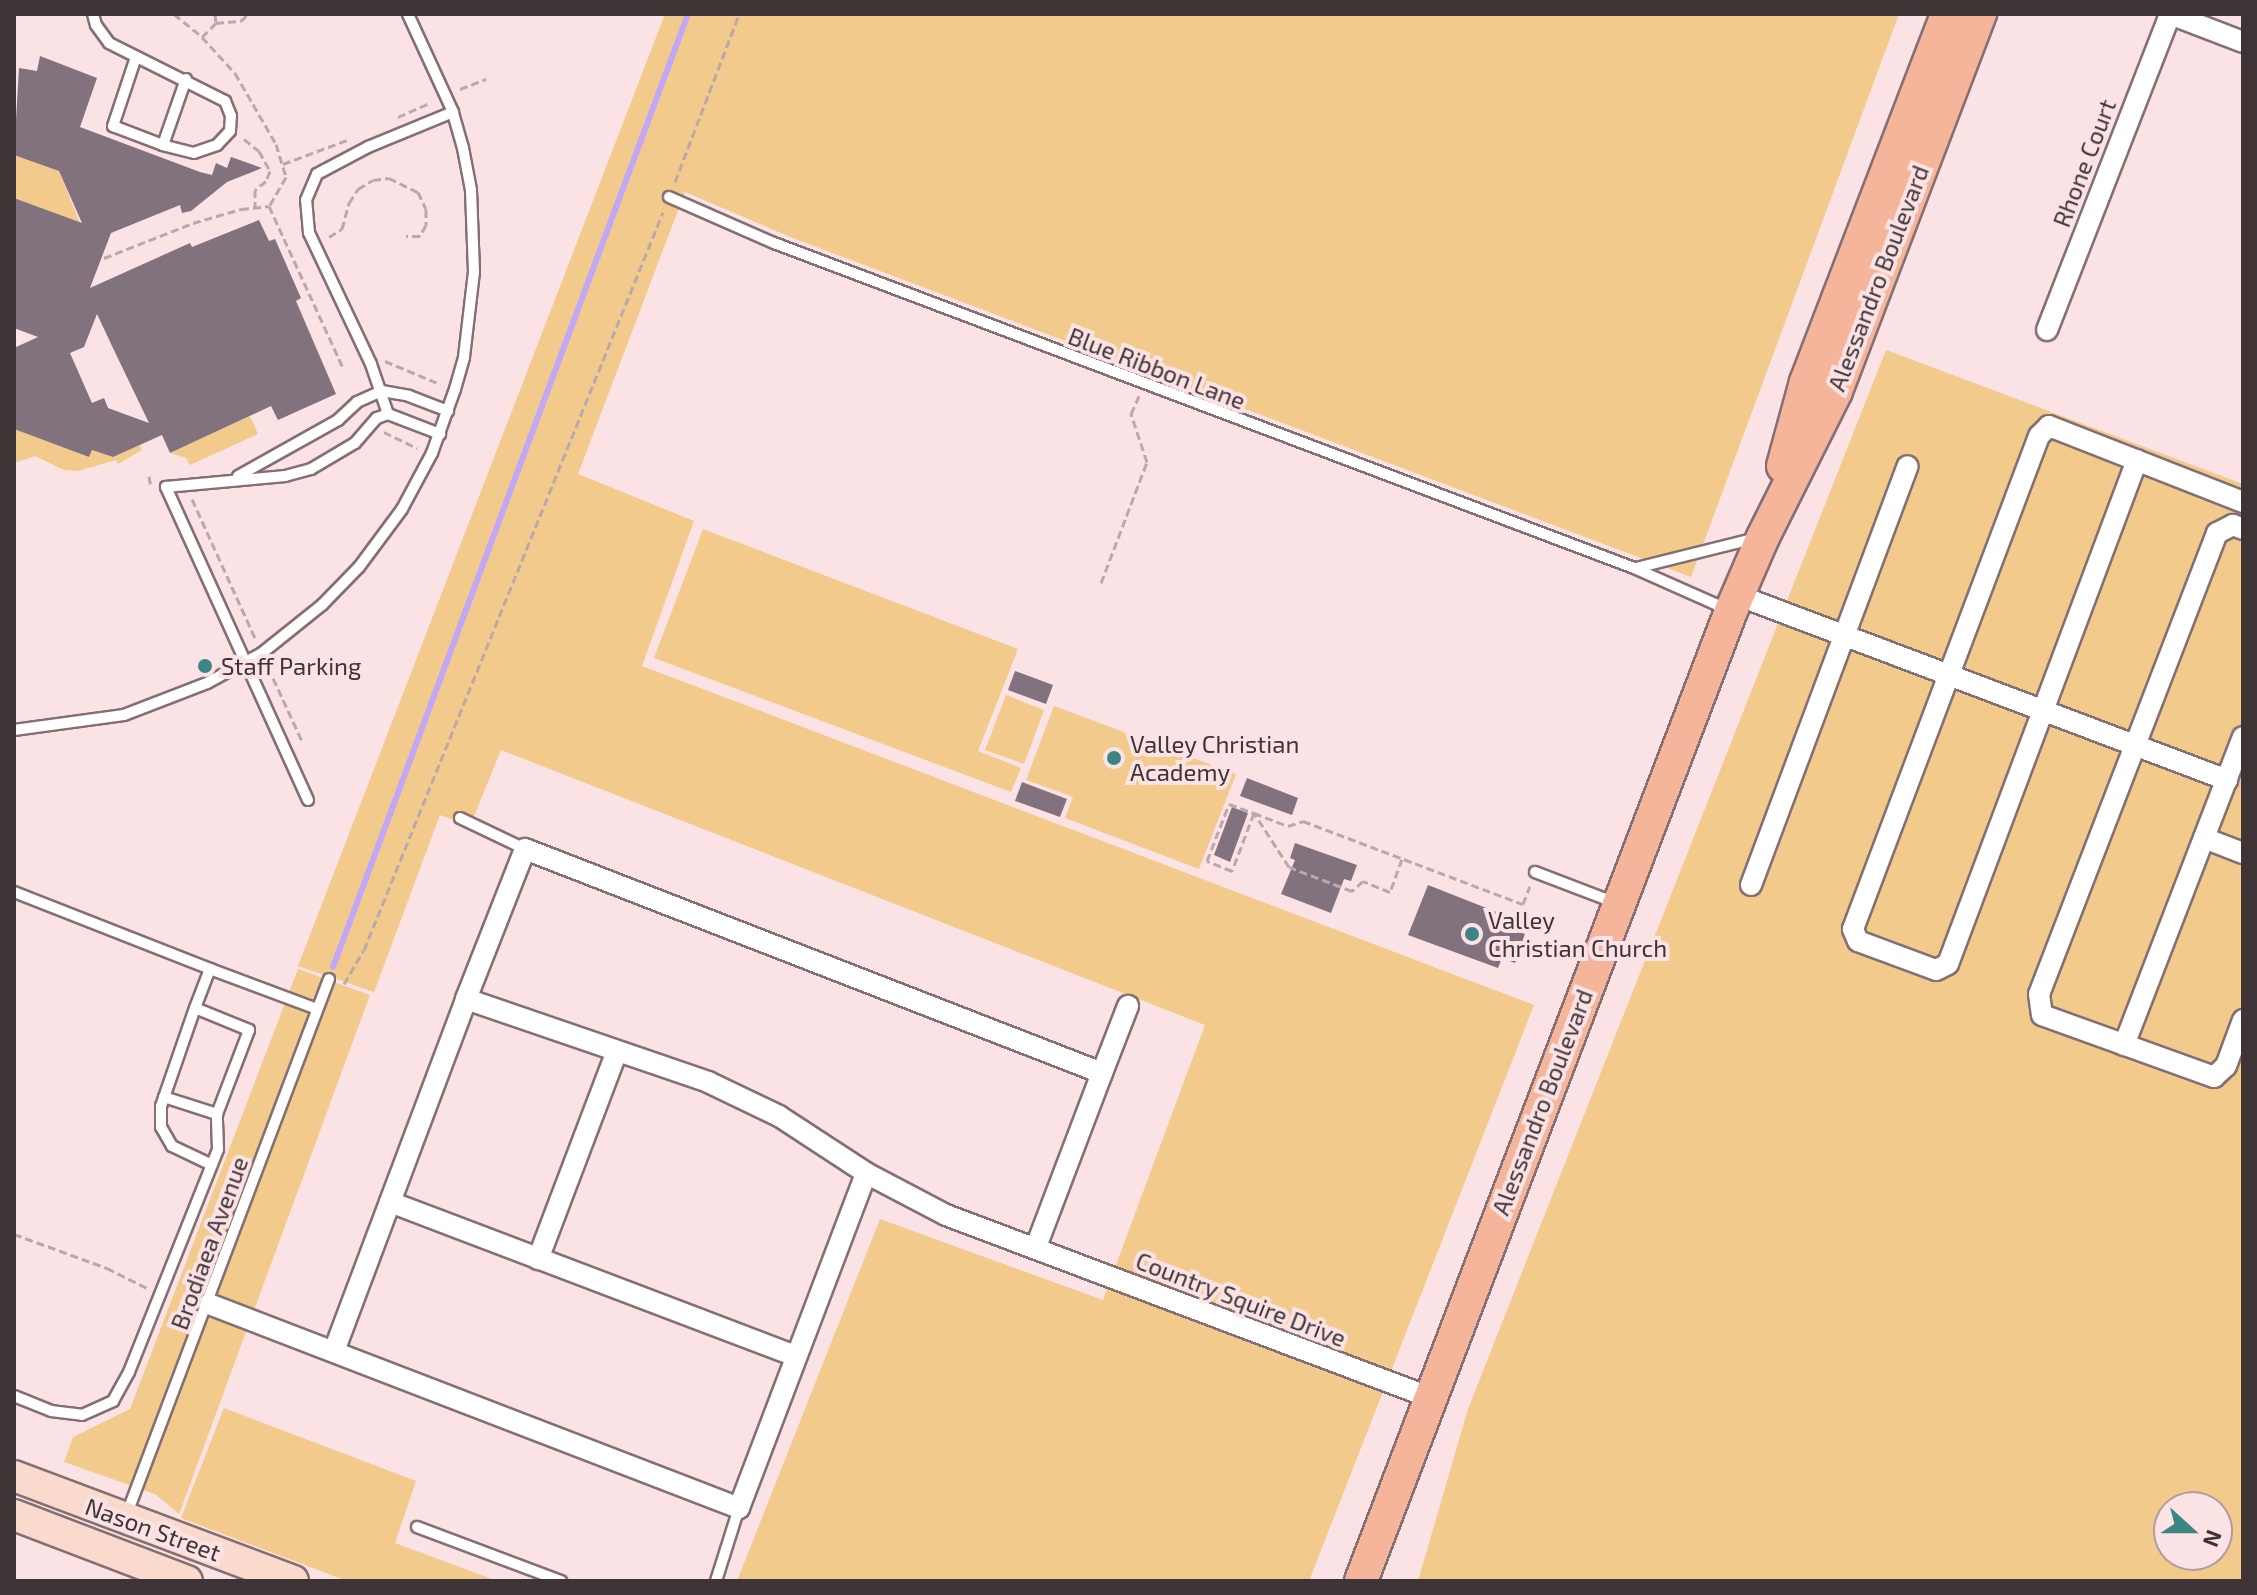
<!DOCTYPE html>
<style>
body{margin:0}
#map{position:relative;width:2257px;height:1595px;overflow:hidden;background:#fae2e5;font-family:"Exo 2",sans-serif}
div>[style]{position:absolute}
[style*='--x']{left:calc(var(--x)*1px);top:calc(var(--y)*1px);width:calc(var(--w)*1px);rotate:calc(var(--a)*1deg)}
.green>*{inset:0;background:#f2ca8c}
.stream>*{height:6px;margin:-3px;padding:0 3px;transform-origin:3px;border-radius:3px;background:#c1a7f5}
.building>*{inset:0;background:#82727e}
.path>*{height:3px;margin-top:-1.5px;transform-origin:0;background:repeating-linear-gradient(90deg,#bca8ab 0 8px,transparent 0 12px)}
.roads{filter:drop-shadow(2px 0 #846f72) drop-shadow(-2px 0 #846f72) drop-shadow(0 2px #846f72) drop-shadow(0 -2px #846f72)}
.service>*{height:10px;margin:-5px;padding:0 5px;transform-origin:5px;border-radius:5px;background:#fff}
.minor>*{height:20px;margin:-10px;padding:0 10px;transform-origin:10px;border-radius:10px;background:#fff}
.secondary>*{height:30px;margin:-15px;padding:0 15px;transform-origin:15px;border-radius:15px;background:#f9dacd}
.primary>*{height:32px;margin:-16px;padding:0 16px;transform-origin:16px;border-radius:16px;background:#f4b59a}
.dots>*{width:22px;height:22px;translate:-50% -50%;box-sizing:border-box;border:4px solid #fae2e5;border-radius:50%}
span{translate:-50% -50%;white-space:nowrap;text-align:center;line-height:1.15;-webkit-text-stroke:8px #fae2e5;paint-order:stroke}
.street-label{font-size:24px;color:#3e3436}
.poi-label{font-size:24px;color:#3e3436}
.left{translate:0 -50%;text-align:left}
.frame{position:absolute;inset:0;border:16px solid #3e3436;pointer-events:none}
.north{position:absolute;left:2153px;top:1491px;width:80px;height:80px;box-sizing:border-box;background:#fae2e5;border:2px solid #af9c9f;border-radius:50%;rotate:111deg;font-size:22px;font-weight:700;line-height:32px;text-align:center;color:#3e3436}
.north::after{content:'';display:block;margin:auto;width:28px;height:36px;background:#3d8585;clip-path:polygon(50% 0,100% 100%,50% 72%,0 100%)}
</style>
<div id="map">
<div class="green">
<div style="clip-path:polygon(665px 14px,1899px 14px,1691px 577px,790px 237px,685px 192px,578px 474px,694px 521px,642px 666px,1534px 1005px,1309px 1581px,737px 1581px,880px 1219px,1103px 1300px,1205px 1025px,501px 750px,470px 826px,440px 815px,374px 992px,298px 966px)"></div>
<div style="clip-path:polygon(21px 154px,59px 171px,80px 223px,14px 198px,14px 158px)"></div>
<div style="clip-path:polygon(evenodd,1886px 350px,2243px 484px,2243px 1581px,1418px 1581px,1468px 1409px,1886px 350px,2169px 1507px,2217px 1507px,2217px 1555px,2169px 1555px,2169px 1507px)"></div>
<div style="clip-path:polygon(250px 416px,258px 434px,190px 465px,186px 458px,170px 453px)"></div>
<div style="clip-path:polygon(14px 429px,89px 457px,93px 446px,95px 451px,112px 457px,140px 445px,142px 450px,118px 464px,116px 460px,78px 471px,64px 470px,35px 456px,14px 463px)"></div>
<div style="clip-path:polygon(703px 529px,1018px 649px,978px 751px,1021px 768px,1011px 792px,654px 658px)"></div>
<div style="clip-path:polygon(1006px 695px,1044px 710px,1024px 764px,985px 750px)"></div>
<div style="clip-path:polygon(1054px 706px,1236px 774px,1199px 869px,1065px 818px,1073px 797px,1026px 780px)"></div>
<div style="clip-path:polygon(298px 969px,370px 995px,179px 1514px,155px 1494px,64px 1462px,73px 1437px,130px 1409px)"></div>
<div style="clip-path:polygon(224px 1408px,416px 1481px,395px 1543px,497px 1581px,347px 1581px,181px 1518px)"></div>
</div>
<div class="stream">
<div style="--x:333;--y:967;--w:1017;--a:-69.57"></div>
</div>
<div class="building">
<div style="clip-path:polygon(evenodd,40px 56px,97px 78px,80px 127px,200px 172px,212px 175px,216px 163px,227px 168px,231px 157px,262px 168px,227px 182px,191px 211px,182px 213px,180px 205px,111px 233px,90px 288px,190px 243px,192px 247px,259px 220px,269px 241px,275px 239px,301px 298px,296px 301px,336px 394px,278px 420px,271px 406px,170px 453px,162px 435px,113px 457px,92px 450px,89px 457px,14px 429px,14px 348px,38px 337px,14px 328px,14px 198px,82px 223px,59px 171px,14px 155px,19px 68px,37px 71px,40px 56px,97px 314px,112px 346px,149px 423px,108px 408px,104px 398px,92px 403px,70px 353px,84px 347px,97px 314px)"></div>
<div style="clip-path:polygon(1015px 671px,1053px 685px,1046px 704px,1008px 690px)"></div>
<div style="clip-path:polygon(1247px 778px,1298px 798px,1292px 815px,1240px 796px)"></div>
<div style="clip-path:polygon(1022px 782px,1067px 799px,1060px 817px,1015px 801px)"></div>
<div style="clip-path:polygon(1232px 807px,1248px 813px,1230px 862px,1214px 855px)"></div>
<div style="clip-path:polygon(1295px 843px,1357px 865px,1351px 881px,1344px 879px,1331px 913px,1281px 894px,1295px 860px,1290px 858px)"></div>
<div style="clip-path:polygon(1428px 885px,1517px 920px,1513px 930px,1525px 934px,1515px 963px,1502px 958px,1498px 968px,1408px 935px)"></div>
</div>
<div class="path">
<div style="--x:174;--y:14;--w:36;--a:39"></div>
<div style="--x:202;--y:37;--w:49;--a:47.5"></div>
<div style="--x:235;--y:73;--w:82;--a:60"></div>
<div style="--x:276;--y:144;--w:34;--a:73"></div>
<div style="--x:286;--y:177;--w:34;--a:120"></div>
<div style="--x:269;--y:206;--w:178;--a:65.4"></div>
<div style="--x:215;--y:14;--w:9;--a:84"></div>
<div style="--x:202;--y:37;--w:20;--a:-45"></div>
<div style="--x:216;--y:23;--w:25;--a:-5"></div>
<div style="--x:241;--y:21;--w:10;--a:-45"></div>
<div style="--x:460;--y:89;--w:28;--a:-21"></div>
<div style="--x:398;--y:117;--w:36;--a:-24"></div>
<div style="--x:244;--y:139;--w:19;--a:39"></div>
<div style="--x:259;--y:151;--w:23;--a:61"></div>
<div style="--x:270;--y:171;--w:11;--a:112"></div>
<div style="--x:266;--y:181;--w:14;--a:141"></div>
<div style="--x:255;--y:190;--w:17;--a:90"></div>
<div style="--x:283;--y:164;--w:68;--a:-20.6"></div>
<div style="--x:675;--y:182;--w:180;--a:-69.1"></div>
<div style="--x:329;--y:237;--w:15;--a:-32"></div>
<div style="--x:342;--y:229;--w:27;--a:-75"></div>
<div style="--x:349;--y:203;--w:17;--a:-57"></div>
<div style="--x:358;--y:189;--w:17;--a:-31"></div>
<div style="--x:373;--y:180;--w:16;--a:-7"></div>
<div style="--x:389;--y:178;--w:32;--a:26"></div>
<div style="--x:418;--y:192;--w:19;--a:65"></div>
<div style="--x:426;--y:209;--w:16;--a:90"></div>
<div style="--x:426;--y:225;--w:13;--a:119"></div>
<div style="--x:420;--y:236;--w:14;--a:180"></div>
<div style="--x:104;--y:258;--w:96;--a:-21.5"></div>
<div style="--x:193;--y:223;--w:50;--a:-16.3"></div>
<div style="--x:241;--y:209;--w:28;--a:-6"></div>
<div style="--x:385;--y:361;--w:60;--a:22.7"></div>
<div style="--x:384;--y:432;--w:37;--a:26"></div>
<div style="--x:149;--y:476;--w:11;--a:80"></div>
<div style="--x:192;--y:499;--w:153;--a:65.6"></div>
<div style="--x:1101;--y:583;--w:129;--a:-69.2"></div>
<div style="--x:1147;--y:462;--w:51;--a:-108.4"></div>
<div style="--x:1131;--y:414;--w:20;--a:-66"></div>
<div style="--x:268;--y:667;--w:84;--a:65.3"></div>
<div style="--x:1402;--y:859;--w:35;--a:110"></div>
<div style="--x:1390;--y:892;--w:29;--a:-158"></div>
<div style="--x:1363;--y:881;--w:15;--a:138"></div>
<div style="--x:1352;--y:891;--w:67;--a:-159.1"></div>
<div style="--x:1289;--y:867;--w:64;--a:-122.9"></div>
<div style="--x:1254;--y:813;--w:62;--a:110.8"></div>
<div style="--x:1232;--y:871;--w:27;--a:-158"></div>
<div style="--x:1207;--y:861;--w:61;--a:-68.9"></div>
<div style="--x:1229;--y:804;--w:27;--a:20"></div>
<div style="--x:1254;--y:813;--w:36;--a:21"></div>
<div style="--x:1288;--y:826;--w:16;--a:-18"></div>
<div style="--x:1303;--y:821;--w:235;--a:20.7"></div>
<div style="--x:1523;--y:904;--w:19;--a:-69"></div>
<div style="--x:344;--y:984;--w:39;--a:-60"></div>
<div style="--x:364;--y:950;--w:796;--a:-67.94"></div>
<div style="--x:14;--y:1234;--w:99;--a:20.1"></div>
<div style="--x:107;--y:1268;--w:45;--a:26.6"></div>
</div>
<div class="roads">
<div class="service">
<div style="--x:93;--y:14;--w:11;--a:75"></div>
<div style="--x:96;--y:25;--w:22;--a:54"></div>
<div style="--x:109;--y:43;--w:130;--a:26.6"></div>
<div style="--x:225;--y:101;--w:16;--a:68"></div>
<div style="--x:231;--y:116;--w:15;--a:94"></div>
<div style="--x:230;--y:131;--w:19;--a:133"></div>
<div style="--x:217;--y:145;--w:24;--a:161"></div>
<div style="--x:194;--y:153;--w:32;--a:-166"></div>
<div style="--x:136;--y:57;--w:73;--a:108.4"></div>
<div style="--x:113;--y:126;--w:53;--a:20.8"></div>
<div style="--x:163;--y:145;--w:70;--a:-70.8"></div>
<div style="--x:669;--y:197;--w:115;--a:23.7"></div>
<div style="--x:774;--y:243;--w:919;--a:20.7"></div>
<div style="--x:1634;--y:568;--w:104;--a:23.9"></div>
<div style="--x:388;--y:414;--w:53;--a:-108.8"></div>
<div style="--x:371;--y:364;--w:145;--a:-115.3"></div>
<div style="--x:309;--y:233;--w:33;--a:-95"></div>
<div style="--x:306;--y:200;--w:28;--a:-67"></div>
<div style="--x:317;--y:174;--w:58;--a:-27.9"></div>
<div style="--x:368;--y:147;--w:92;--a:-22.4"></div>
<div style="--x:238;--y:476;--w:115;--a:-29.2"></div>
<div style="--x:338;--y:420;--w:26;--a:-43"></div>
<div style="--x:357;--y:402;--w:27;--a:-24"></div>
<div style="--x:382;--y:391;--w:27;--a:10"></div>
<div style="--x:409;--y:396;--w:42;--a:21"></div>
<div style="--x:1636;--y:568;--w:124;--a:-14"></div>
<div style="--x:14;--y:730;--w:111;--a:-7.8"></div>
<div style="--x:124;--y:715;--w:89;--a:-21.1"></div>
<div style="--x:207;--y:683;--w:63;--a:-28.6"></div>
<div style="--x:262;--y:653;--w:77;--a:-38.7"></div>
<div style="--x:322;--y:605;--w:53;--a:-45.8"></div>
<div style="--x:359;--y:567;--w:72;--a:-53.4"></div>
<div style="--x:402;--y:509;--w:64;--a:-61.8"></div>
<div style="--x:432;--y:453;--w:68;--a:-70.2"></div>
<div style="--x:455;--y:389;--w:33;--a:-74"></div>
<div style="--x:464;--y:357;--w:86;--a:-83.3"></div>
<div style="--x:474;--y:272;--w:82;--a:-92.1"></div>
<div style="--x:471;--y:190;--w:43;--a:-100.8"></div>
<div style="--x:463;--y:148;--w:37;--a:-106"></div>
<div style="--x:453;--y:112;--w:108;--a:-114.7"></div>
<div style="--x:308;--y:800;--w:344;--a:-114.4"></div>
<div style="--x:166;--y:487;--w:120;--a:-5.3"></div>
<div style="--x:285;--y:476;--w:27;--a:-15"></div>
<div style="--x:311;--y:469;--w:51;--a:-30.6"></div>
<div style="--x:355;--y:443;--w:33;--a:-49"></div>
<div style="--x:377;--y:418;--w:12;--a:-20"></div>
<div style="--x:388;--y:414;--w:56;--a:21"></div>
<div style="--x:460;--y:818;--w:72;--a:25.5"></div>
<div style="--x:1535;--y:872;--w:87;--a:20.9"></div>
<div style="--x:14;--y:892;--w:211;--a:21.4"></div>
<div style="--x:195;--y:1008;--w:104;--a:109.1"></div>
<div style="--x:161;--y:1106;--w:21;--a:90"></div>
<div style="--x:161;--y:1127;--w:22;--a:60"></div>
<div style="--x:172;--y:1146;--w:44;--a:25.4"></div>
<div style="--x:164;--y:1097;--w:56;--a:17.8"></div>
<div style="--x:14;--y:1396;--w:40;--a:22"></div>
<div style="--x:51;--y:1411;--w:31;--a:7"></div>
<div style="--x:82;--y:1415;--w:34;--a:-24"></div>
<div style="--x:113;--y:1401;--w:33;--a:-61"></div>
<div style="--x:129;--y:1372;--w:240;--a:-68.2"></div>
<div style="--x:218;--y:1149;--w:35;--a:-92"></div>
<div style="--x:217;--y:1114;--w:90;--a:-69.1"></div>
<div style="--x:249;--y:1030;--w:58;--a:-157.8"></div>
<div style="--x:195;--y:1008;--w:42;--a:-69"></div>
<div style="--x:210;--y:969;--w:114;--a:20.5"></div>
<div style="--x:126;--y:1516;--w:574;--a:-69.29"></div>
<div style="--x:417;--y:1527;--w:154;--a:20.6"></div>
<div style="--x:716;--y:1581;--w:77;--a:-72.5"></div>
</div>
<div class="minor">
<div style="--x:2047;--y:330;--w:339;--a:-68.7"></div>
<div style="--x:2170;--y:14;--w:78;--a:21"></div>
<div style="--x:2137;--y:460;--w:538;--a:110.56"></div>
<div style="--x:1948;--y:964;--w:13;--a:153"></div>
<div style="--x:1936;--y:970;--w:83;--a:-159.6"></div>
<div style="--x:1858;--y:941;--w:13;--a:-113"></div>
<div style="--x:1853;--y:929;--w:527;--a:-69.33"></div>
<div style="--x:2039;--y:436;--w:14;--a:-45"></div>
<div style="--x:2049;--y:426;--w:208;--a:21.4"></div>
<div style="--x:2243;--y:529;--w:11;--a:-158"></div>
<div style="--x:2233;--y:525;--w:18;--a:153"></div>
<div style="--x:2217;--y:533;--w:494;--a:111.1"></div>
<div style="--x:2039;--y:994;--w:21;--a:82"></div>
<div style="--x:2042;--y:1015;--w:183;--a:19.8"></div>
<div style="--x:2214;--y:1077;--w:16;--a:-43"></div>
<div style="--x:2226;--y:1066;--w:49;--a:-69.7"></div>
<div style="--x:1737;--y:595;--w:524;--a:20.68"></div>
<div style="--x:2204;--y:838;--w:42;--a:21"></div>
<div style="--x:1751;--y:885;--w:447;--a:-69.5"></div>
<div style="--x:466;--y:999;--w:161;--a:-68.5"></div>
<div style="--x:525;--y:849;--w:619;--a:21.22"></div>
<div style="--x:1102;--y:1073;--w:188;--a:110.8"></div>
<div style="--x:2124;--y:1045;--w:330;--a:-68.9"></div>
<div style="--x:1102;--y:1073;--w:72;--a:-68.8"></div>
<div style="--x:390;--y:1202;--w:433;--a:20.8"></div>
<div style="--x:538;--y:1259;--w:222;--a:-69.2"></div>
<div style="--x:209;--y:1304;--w:568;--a:21.05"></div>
<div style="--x:739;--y:1508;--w:358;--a:-69.2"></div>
<div style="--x:334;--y:1351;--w:376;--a:-69.4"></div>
<div style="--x:466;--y:999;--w:256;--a:18.9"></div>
<div style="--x:708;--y:1082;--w:79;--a:25.6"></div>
<div style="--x:779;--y:1116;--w:104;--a:33.2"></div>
<div style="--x:866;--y:1173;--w:90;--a:27.7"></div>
<div style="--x:946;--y:1215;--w:516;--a:20.65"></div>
</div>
<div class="secondary">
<div style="--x:14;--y:1476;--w:298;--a:20.6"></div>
<div style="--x:14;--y:1515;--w:185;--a:20.9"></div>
</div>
<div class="primary">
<div style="--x:1783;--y:466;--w:87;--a:-74.7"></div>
<div style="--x:1806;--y:382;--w:394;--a:-69"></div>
<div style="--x:1361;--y:1581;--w:1038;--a:-69.12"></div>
<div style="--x:1731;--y:611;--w:81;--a:-66.6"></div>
<div style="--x:1763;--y:537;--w:163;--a:-63.4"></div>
<div style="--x:1836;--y:391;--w:404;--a:-69.1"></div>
</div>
</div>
<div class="dots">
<div style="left:205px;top:666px;background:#3d8585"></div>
<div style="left:1114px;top:758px;background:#3d8585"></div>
<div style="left:1472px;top:934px;background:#3d8585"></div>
</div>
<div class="street-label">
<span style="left:2084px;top:163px;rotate:-69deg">Rhone Court</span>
<span style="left:1878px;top:278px;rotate:-69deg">Alessandro Boulevard</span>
<span style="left:1157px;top:368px;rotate:21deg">Blue Ribbon Lane</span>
<span style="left:1542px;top:1102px;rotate:-69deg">Alessandro Boulevard</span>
<span style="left:209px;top:1243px;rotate:-70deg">Brodiaea Avenue</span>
<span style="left:1241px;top:1299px;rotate:21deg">Country Squire Drive</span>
<span style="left:153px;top:1529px;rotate:20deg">Nason Street</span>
</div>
<div class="poi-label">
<span class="left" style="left:221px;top:666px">Staff Parking</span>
<span class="left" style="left:1130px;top:758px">Valley Christian<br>Academy</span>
<span class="left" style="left:1488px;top:934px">Valley<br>Christian Church</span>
</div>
<div class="frame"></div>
<div class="north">N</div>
</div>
